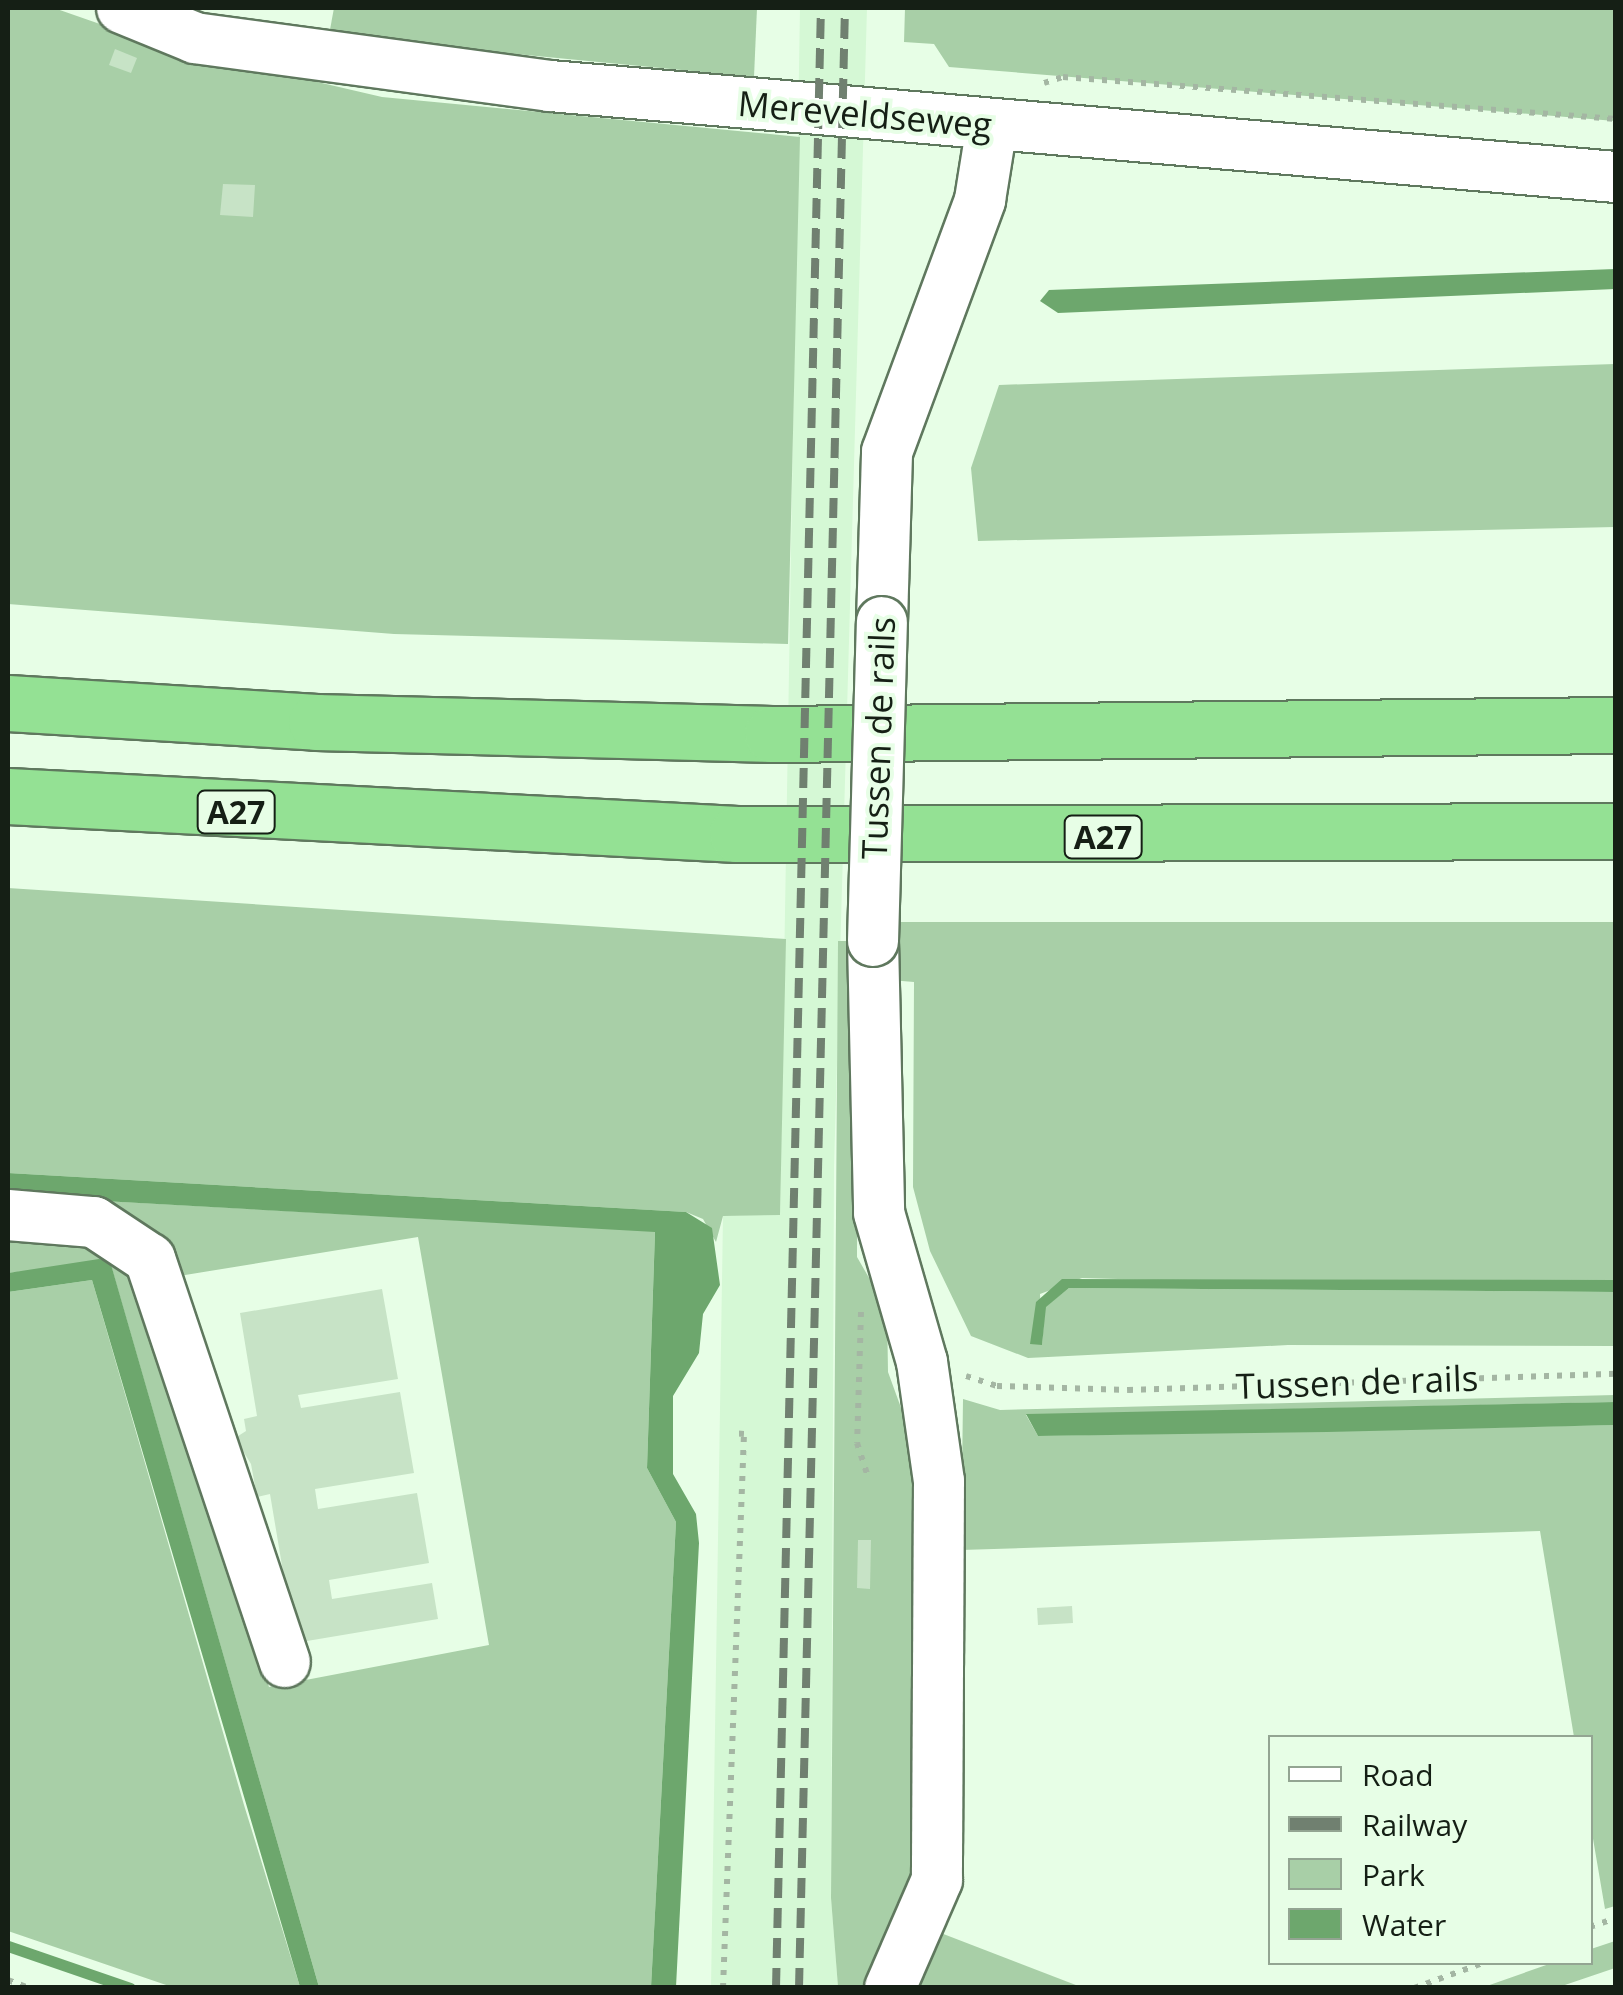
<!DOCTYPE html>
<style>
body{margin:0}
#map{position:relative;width:1623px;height:1995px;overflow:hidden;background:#e7fee6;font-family:"Open Sans",sans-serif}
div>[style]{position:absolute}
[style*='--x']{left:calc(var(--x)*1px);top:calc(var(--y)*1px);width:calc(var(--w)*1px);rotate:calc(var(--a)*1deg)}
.built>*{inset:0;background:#d5f8d5}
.green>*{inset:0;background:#a8cfa7}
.water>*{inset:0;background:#6da76d}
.stream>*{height:11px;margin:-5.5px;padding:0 5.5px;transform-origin:5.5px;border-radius:5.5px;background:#6da76d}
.building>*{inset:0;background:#c7e3c6}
.path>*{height:6px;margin-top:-3px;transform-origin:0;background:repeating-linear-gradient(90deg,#a4b6a3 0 5px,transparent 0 13px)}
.roads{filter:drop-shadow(2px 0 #5f785e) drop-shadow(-2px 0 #5f785e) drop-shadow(0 2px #5f785e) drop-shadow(0 -2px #5f785e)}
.minor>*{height:50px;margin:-25px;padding:0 25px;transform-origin:25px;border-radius:25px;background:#fff}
.highway>*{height:55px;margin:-27.5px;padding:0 27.5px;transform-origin:27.5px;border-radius:27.5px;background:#94e194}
.rail>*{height:8px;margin-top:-4px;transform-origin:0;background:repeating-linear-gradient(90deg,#708070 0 20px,transparent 0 30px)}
.bridges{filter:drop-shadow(2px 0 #5f785e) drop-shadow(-2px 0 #5f785e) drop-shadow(0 2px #5f785e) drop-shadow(0 -2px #5f785e)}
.minor-bridge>*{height:50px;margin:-25px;padding:0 25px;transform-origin:25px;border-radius:25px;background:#fff}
span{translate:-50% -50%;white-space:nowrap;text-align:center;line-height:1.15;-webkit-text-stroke:8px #e7fee6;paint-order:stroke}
.shield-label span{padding:2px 8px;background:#e7fee6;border:2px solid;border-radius:8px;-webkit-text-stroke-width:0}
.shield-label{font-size:32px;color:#151f15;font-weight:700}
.street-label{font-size:35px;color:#151f15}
.frame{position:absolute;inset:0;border:10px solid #151f15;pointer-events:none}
.legend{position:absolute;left:1268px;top:1735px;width:325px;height:230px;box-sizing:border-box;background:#e7fee6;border:2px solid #93a592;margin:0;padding:12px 18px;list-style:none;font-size:30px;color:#151f15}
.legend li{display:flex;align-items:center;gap:20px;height:50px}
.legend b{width:50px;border:2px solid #93a592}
</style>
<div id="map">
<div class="built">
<div style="clip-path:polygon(800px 8px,867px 8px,834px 1168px,831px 1898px,838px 1987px,711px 1988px,723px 1216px,780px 1214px)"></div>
</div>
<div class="green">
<div style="clip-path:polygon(8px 8px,54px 8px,163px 46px,382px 97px,800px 137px,788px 644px,394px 634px,8px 604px)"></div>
<div style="clip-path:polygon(334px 8px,757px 8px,754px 77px,341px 37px,329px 35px)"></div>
<div style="clip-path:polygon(905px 8px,1615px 8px,1615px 121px,949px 67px,934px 44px,904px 42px)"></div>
<div style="clip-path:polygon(1615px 364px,1615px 527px,978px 541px,971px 468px,999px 385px)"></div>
<div style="clip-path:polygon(8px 888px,786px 939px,780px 1215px,723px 1216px,716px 1242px,703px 1219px,686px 1212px,8px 1173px)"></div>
<div style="clip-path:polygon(890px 922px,1615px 922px,1615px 1280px,1337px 1285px,1082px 1278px,1040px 1294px,1042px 1345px,1045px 1307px,1069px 1288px,1615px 1292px,1615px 1346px,1288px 1345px,1028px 1358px,971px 1336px,930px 1251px,913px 1187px,914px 982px,890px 980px)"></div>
<div style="clip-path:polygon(838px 941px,858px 941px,857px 1257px,887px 1309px,888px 1372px,912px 1438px,912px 1488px,926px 1533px,922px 1863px,876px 1988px,838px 1987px,831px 1898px)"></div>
<div style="clip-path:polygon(85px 1200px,655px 1231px,647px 1468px,676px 1522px,651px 1987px,319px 1987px,110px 1262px,8px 1273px,8px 1229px,55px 1234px,134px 1263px,269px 1687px,489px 1645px,418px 1237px,179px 1276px)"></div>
<div style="clip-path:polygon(92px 1280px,244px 1805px,300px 1987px,172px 1987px,8px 1931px,8px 1292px)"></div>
<div style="clip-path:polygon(1615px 1395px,1615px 1402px,1026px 1415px,1038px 1436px,1615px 1425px,1615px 1906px,1605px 1909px,1591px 1827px,1590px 1738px,1574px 1737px,1540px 1531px,961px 1550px,963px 1399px,1000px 1410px)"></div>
<div style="clip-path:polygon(933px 1930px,1081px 1987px,903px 1988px)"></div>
<div style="clip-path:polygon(1615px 1941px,1615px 1968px,1559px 1987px,1481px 1988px,1552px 1963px,1590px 1962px,1591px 1949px)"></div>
</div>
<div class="water">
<div style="clip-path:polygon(1615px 269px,1615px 289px,1058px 313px,1040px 301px,1049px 290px)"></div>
<div style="clip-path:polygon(8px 1173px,686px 1212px,712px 1228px,720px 1285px,703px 1314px,699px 1353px,673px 1396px,673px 1474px,696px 1514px,699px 1543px,676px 1987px,651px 1987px,676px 1522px,647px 1468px,655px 1232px,85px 1200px,8px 1193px)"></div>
<div style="clip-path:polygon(99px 1259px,110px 1261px,319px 1987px,300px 1987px,92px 1280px,8px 1292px,8px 1273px)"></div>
<div style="clip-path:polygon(1062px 1279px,1615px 1280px,1616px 1292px,1069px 1288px,1046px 1307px,1042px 1345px,1030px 1344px,1036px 1302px)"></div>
<div style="clip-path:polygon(1615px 1402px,1615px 1425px,1327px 1432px,1038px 1436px,1026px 1414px)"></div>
</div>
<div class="stream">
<div style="--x:8;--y:1946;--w:129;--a:19"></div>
</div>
<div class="building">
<div style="clip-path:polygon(115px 49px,137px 58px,131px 73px,109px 65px)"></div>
<div style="clip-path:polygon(223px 184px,255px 185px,253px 217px,220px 215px)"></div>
<div style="clip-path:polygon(382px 1289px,398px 1379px,298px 1395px,301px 1408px,400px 1392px,414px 1473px,315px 1489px,318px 1509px,417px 1493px,429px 1563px,329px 1580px,332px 1599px,432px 1583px,438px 1619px,295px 1643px,270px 1494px,257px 1497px,251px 1464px,235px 1438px,246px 1431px,244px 1419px,257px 1416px,240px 1313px)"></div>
<div style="clip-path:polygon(858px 1540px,871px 1540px,870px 1589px,857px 1588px)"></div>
<div style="clip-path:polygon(1072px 1606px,1073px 1623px,1038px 1625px,1037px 1608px)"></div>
</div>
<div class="path">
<div style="--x:1044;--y:83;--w:20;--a:-18"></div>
<div style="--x:1063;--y:77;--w:555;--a:4.34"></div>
<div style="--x:861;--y:1312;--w:131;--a:91.7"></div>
<div style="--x:857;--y:1443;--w:36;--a:72"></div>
<div style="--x:966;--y:1376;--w:33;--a:18"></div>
<div style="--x:997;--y:1386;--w:131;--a:1.7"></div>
<div style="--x:1128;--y:1390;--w:488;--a:-1.9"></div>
<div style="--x:1590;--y:1927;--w:28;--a:-19"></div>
<div style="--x:8;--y:1980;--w:22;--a:21"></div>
<div style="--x:723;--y:1988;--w:554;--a:-87.83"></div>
<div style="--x:744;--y:1434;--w:12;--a:-175"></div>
<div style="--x:1414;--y:1988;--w:77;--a:-19.9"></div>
</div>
<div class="roads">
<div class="minor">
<div style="--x:122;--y:8;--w:79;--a:22.3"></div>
<div style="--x:195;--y:38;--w:358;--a:7.7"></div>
<div style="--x:550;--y:86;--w:1070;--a:4.88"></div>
<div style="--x:882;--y:622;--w:170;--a:-88.3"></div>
<div style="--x:887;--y:452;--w:269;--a:-69.7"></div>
<div style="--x:980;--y:200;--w:76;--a:-80.9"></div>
<div style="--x:873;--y:941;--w:272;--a:88.7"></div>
<div style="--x:879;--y:1213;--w:155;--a:73.9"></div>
<div style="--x:922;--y:1362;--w:120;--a:81.9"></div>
<div style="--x:939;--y:1481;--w:399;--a:90.3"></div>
<div style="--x:937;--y:1880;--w:118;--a:113.5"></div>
<div style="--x:8;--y:1215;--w:86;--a:4.7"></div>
<div style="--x:94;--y:1222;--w:67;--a:33.5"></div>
<div style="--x:150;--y:1259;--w:425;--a:71.5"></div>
</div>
<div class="highway">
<div style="--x:8;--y:703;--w:309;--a:3.5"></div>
<div style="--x:316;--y:722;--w:456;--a:1.5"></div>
<div style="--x:772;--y:734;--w:844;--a:-0.61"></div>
<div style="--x:8;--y:796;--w:730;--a:2.98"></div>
<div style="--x:737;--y:834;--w:879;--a:-0.2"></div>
</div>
</div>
<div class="rail">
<div style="--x:776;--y:1988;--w:1981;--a:-88.7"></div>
<div style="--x:799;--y:1988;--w:1981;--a:-88.67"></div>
</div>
<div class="bridges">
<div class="minor-bridge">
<div style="--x:873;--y:941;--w:319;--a:-88.4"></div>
</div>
</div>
<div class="shield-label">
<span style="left:236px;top:812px">A27</span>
<span style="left:1103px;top:837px">A27</span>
</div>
<div class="street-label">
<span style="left:865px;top:114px;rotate:5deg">Mereveldseweg</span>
<span style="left:878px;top:738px;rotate:-88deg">Tussen de rails</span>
<span style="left:1357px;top:1382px;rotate:-2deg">Tussen de rails</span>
</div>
<div class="frame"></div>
<ul class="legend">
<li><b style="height:12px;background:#fff"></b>Road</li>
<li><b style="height:12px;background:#708070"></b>Railway</li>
<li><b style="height:28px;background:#a8cfa7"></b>Park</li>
<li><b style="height:28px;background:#6da76d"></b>Water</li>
</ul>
</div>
